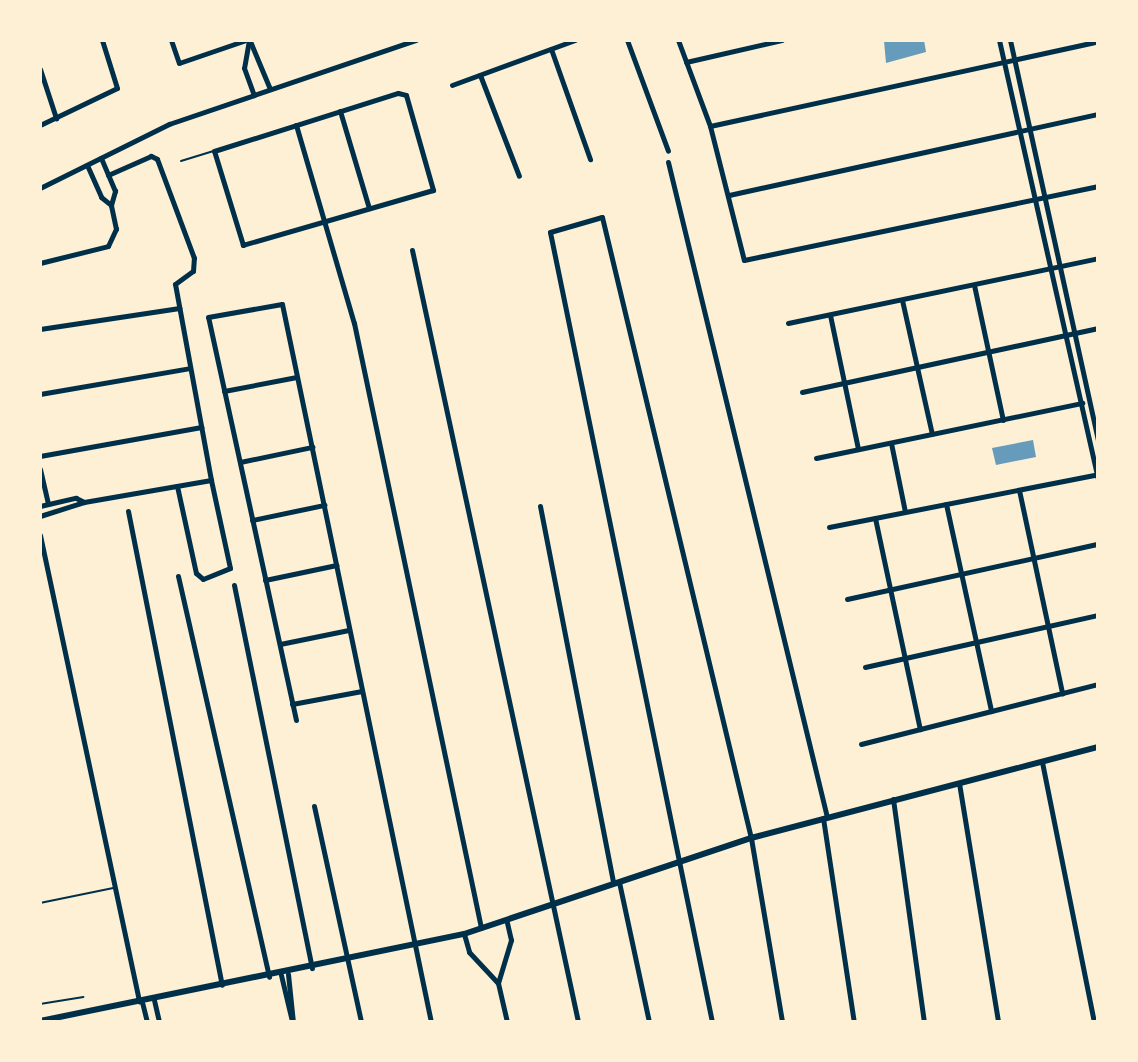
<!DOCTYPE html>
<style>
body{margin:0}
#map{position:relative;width:1138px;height:1062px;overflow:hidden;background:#fdf0d5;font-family:"PT Sans",sans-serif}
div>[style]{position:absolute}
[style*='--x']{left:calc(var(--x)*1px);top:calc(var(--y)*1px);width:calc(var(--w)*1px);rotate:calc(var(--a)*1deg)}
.water>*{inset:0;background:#669bbc}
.service>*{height:2px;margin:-1px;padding:0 1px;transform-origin:1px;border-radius:1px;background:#003049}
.minor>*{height:5px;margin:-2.5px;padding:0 2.5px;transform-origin:2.5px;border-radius:2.5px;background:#003049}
.tertiary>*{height:6px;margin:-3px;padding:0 3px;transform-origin:3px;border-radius:3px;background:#003049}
span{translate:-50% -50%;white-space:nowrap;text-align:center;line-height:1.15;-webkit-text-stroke:8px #fdf0d5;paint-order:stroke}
.frame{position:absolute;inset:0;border:42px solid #fdf0d5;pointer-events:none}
</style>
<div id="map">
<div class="water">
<div style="clip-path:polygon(924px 40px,926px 52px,886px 63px,884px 41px)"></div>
<div style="clip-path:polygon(1033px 440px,1036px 457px,996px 465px,992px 448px)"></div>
</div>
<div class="service">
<div style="--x:181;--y:161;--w:34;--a:-17"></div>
<div style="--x:40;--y:903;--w:76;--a:-11.5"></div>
<div style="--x:40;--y:1004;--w:44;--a:-9.2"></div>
</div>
<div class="minor">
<div style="--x:171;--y:40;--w:24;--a:71"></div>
<div style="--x:179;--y:63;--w:71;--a:-18.9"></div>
<div style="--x:249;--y:40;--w:28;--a:100"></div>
<div style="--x:244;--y:68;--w:29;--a:70"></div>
<div style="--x:627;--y:40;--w:118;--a:69.7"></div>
<div style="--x:678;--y:40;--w:92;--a:69.6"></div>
<div style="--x:710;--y:126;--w:138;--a:75.8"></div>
<div style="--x:744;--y:260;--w:362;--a:-11.8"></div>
<div style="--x:999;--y:40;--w:449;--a:77.3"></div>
<div style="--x:1010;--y:40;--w:411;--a:77.6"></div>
<div style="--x:250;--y:41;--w:52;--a:67.4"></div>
<div style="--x:551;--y:49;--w:117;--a:70.5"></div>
<div style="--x:686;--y:62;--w:98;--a:-12.9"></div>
<div style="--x:40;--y:69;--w:52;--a:71.9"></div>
<div style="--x:480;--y:75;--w:108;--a:68.9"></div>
<div style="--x:452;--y:85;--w:131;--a:-20.1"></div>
<div style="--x:398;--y:93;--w:8;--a:14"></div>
<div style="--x:406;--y:95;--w:99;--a:74.1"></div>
<div style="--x:433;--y:190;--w:198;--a:163.9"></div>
<div style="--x:243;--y:245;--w:98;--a:-107.1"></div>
<div style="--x:214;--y:151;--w:193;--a:-17.5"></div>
<div style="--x:340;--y:111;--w:101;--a:73.4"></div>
<div style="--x:40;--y:125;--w:85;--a:-25.7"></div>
<div style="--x:117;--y:88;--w:50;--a:-107.4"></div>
<div style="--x:296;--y:125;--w:206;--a:73.7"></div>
<div style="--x:354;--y:323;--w:618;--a:78.14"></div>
<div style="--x:710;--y:126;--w:393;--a:-12.3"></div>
<div style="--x:668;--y:162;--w:674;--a:76.36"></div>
<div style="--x:87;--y:165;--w:35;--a:66"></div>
<div style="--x:101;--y:197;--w:13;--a:39"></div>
<div style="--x:111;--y:205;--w:15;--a:-74"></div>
<div style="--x:115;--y:191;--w:36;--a:-113"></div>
<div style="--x:40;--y:188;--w:144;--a:-26.4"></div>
<div style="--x:169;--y:124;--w:261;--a:-18.8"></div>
<div style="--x:729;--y:195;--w:378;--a:-12.4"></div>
<div style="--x:412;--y:250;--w:790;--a:77.86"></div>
<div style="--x:40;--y:263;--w:70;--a:-14"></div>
<div style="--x:108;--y:246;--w:19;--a:-65"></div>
<div style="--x:116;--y:229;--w:25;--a:-102"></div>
<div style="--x:974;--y:285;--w:138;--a:77.9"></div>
<div style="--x:902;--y:300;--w:137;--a:77.4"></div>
<div style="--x:830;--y:315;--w:137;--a:78.2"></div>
<div style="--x:788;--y:323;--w:317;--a:-11.8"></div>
<div style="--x:40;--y:329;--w:141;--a:-8.6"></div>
<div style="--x:224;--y:391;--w:74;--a:-10.9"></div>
<div style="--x:802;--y:392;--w:303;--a:-12.2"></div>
<div style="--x:40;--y:394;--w:152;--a:-9.8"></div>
<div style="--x:891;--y:443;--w:70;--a:78.5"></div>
<div style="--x:40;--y:456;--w:164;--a:-10.2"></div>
<div style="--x:816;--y:458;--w:272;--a:-11.7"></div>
<div style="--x:240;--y:462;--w:74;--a:-11.8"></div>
<div style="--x:40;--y:469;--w:36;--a:77"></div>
<div style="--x:177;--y:486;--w:89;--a:77.7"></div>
<div style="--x:196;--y:573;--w:9;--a:41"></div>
<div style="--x:203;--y:579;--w:29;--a:-22"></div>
<div style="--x:230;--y:568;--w:90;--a:-102.2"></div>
<div style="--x:1019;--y:490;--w:208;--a:78"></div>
<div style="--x:946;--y:504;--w:212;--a:77.7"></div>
<div style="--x:40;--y:506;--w:37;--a:-13"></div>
<div style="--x:76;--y:498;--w:9;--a:27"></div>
<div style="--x:540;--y:506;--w:384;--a:79"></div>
<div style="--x:128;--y:511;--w:483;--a:78.8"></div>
<div style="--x:40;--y:516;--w:46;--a:-17.7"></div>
<div style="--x:84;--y:502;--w:129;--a:-9.8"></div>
<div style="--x:211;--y:480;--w:199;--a:-100.4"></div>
<div style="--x:175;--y:284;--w:22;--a:-36"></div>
<div style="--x:193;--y:271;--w:13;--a:-86"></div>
<div style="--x:194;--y:258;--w:106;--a:-110.5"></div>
<div style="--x:157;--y:159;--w:7;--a:-153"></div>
<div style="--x:151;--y:156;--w:47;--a:156.2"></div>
<div style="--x:875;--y:518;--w:216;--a:78"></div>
<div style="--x:252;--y:520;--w:74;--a:-11.8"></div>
<div style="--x:829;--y:527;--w:274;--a:-11.1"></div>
<div style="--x:40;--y:535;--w:477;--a:78"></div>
<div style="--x:178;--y:576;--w:411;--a:77.2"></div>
<div style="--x:265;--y:580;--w:73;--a:-11.9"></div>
<div style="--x:234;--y:585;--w:391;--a:78.5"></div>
<div style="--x:847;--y:599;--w:257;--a:-12.4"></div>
<div style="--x:280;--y:644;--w:70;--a:-11.5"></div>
<div style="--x:865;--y:667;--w:239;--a:-12.6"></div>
<div style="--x:292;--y:704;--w:71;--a:-10.5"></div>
<div style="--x:296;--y:720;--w:412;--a:-102.3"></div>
<div style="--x:208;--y:317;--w:75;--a:-10"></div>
<div style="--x:282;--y:304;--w:733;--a:78.28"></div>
<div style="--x:861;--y:744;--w:244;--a:-14.2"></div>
<div style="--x:1042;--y:762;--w:265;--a:78.7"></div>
<div style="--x:959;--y:783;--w:242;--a:80.7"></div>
<div style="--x:893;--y:799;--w:225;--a:82.1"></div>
<div style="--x:314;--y:806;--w:221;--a:77.7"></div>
<div style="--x:823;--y:818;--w:206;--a:81.4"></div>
<div style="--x:619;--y:882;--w:143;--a:77.9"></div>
<div style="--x:464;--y:934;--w:19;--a:74"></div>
<div style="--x:469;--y:952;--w:42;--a:46.9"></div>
<div style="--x:498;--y:983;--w:40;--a:77"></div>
<div style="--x:288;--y:974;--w:48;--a:84.1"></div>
<div style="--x:281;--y:975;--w:47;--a:76.6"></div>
<div style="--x:498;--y:983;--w:45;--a:-73.2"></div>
<div style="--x:511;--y:940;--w:18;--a:-103"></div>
<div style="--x:154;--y:1000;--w:23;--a:77"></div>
<div style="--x:142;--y:1002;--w:21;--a:76"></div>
<div style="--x:712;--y:1022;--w:806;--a:-101.59"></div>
<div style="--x:550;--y:232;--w:54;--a:-16.1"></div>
<div style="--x:602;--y:217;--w:639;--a:76.51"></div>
<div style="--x:751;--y:838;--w:187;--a:80.4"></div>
</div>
<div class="tertiary">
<div style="--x:40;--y:1021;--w:433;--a:-11.6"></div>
<div style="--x:464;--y:934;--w:303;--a:-18.5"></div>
<div style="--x:751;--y:838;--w:359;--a:-14.7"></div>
</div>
<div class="frame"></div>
</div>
